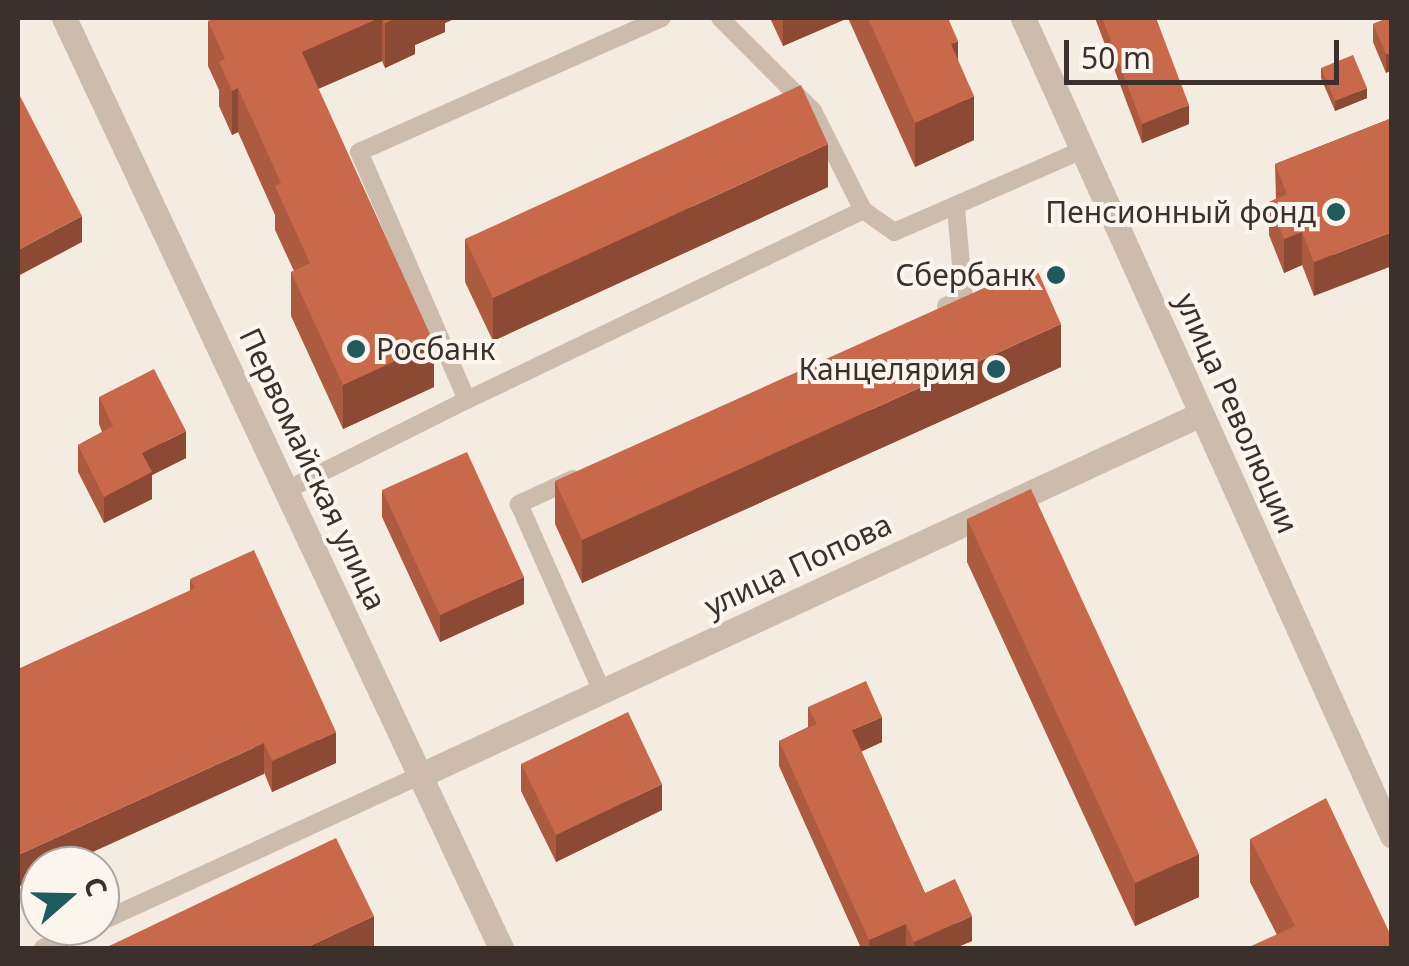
<!DOCTYPE html>
<meta charset="utf-8">
<style>
body{margin:0}
#map{position:relative;width:1409px;height:966px;overflow:hidden;background:#f4ebe1;font-family:"Noto Sans",sans-serif}
div>[style]{position:absolute}
[style*='--x']{left:calc(var(--x)*1px);top:calc(var(--y)*1px);width:calc(var(--w)*1px);rotate:calc(var(--a)*1deg)}
.service>*{height:18px;margin:-9px;padding:0 9px;transform-origin:9px;border-radius:9px;background:#cdbbac}
.minor>*{height:25px;margin:-12.5px;padding:0 12.5px;transform-origin:12.5px;border-radius:12.5px;background:#cdbbac}
.tertiary>*{height:25px;margin:-12.5px;padding:0 12.5px;transform-origin:12.5px;border-radius:12.5px;background:#cdbbac}
.wall>*{inset:0;background:#ac5a40}
.shaded-wall>*{inset:0;background:#8c4a34}
.building>*{inset:0;background:#c8694b}
.dots>*{width:28px;height:28px;translate:-50% -50%;box-sizing:border-box;border:5px solid #fbf5ee;border-radius:50%}
span{translate:-50% -50%;white-space:nowrap;text-align:center;line-height:1.15;-webkit-text-stroke:8px #fbf5ee;paint-order:stroke}
.poi-label{font-size:30px;color:#3b302b}
.right{translate:-100% -50%;text-align:right}
.left{translate:0 -50%;text-align:left}
.street-label{font-size:30px;color:#3b302b}
.frame{position:absolute;inset:0;border:20px solid #3b302b;pointer-events:none}
.north{position:absolute;left:20px;top:846px;width:100px;height:100px;box-sizing:border-box;background:#fbf5ee;border:2px solid #aea6a0;border-radius:50%;rotate:70deg;font-size:28px;font-weight:700;line-height:40px;text-align:center;color:#3b302b}
.north::after{content:'';display:block;margin:auto;width:35px;height:45px;background:#1f5a5e;clip-path:polygon(50% 0,100% 100%,50% 72%,0 100%)}
.scale{position:absolute;left:1064px;top:40px;width:275px;height:45px;box-sizing:border-box;border:5px solid #3b302b;border-top:0;padding-left:12px;font-size:30px;line-height:35px;white-space:nowrap;color:#3b302b;-webkit-text-stroke:8px #fbf5ee;paint-order:stroke}
</style>
<div id="map">
<div class="service">
<div style="--x:720;--y:18;--w:132;--a:45"></div>
<div style="--x:813;--y:111;--w:111;--a:63.2"></div>
<div style="--x:863;--y:210;--w:38;--a:35"></div>
<div style="--x:894;--y:232;--w:206;--a:-23.5"></div>
<div style="--x:946;--y:306;--w:20;--a:-24"></div>
<div style="--x:964;--y:298;--w:89;--a:-95.1"></div>
<div style="--x:467;--y:400;--w:439;--a:-25.6"></div>
<div style="--x:573;--y:479;--w:60;--a:155.2"></div>
<div style="--x:519;--y:504;--w:205;--a:66.1"></div>
<div style="--x:287;--y:490;--w:201;--a:-26.6"></div>
<div style="--x:467;--y:400;--w:270;--a:-113.5"></div>
<div style="--x:359;--y:152;--w:331;--a:-23.9"></div>
<div style="--x:100;--y:922;--w:353;--a:-24.6"></div>
<div style="--x:43;--y:948;--w:54;--a:-24.2"></div>
</div>
<div class="minor">
<div style="--x:64;--y:18;--w:1028;--a:64.83"></div>
<div style="--x:421;--y:775;--w:859;--a:-24.84"></div>
</div>
<div class="tertiary">
<div style="--x:1023;--y:18;--w:897;--a:65.72"></div>
</div>
<div class="wall">
<div style="clip-path:polygon(217px 18px,456px 18px,445px 23px,445px 32px,415px 45px,415px 54px,385px 68px,382px 61px,318px 89px,434px 387px,343px 429px,291px 316px,291px 272px,294px 271px,275px 230px,275px 215px,238px 132px,232px 135px,219px 106px,219px 90px,208px 66px,208px 21px)"></div>
<div style="clip-path:polygon(770px 18px,848px 18px,783px 46px)"></div>
<div style="clip-path:polygon(848px 18px,948px 18px,974px 140px,915px 167px)"></div>
<div style="clip-path:polygon(1095px 18px,1156px 18px,1189px 124px,1142px 143px)"></div>
<div style="clip-path:polygon(1388px 18px,1386px 73px,1373px 42px,1373px 24px)"></div>
<div style="clip-path:polygon(1321px 68px,1367px 98px,1335px 111px,1321px 78px)"></div>
<div style="clip-path:polygon(1392px 118px,1314px 296px,1302px 265px,1284px 273px,1269px 235px,1269px 202px,1276px 199px,1275px 164px)"></div>
<div style="clip-path:polygon(828px 187px,493px 341px,465px 282px,465px 239px)"></div>
<div style="clip-path:polygon(1061px 367px,582px 583px,555px 524px,555px 481px)"></div>
<div style="clip-path:polygon(99px 397px,186px 458px,152px 475px,152px 499px,104px 523px,78px 472px,78px 445px,102px 432px,99px 424px)"></div>
<div style="clip-path:polygon(382px 490px,524px 604px,440px 642px,382px 517px)"></div>
<div style="clip-path:polygon(967px 519px,1199px 897px,1135px 926px,967px 562px)"></div>
<div style="clip-path:polygon(190px 579px,336px 763px,272px 792px,190px 590px)"></div>
<div style="clip-path:polygon(808px 707px,882px 742px,861px 751px,925px 893px,972px 941px,955px 948px,861px 948px,779px 766px,779px 741px,808px 727px)"></div>
<div style="clip-path:polygon(521px 764px,662px 810px,556px 862px,521px 791px)"></div>
<div style="clip-path:polygon(1250px 839px,1392px 938px,1277px 935px,1250px 882px)"></div>
</div>
<div class="shaded-wall">
<div style="clip-path:polygon(379px 18px,382px 18px,382px 61px,302px 96px,302px 52px)"></div>
<div style="clip-path:polygon(397px 18px,456px 18px,445px 23px,445px 32px,415px 45px,415px 54px,385px 68px,385px 23px)"></div>
<div style="clip-path:polygon(783px 18px,848px 18px,783px 46px)"></div>
<div style="clip-path:polygon(958px 41px,958px 85px,951px 44px)"></div>
<div style="clip-path:polygon(1392px 52px,1392px 70px,1386px 73px,1386px 54px)"></div>
<div style="clip-path:polygon(238px 88px,238px 132px,232px 135px,232px 91px)"></div>
<div style="clip-path:polygon(1367px 88px,1367px 98px,1335px 111px,1335px 101px)"></div>
<div style="clip-path:polygon(974px 96px,974px 140px,915px 167px,915px 123px)"></div>
<div style="clip-path:polygon(1189px 105px,1189px 124px,1142px 143px,1142px 124px)"></div>
<div style="clip-path:polygon(828px 144px,828px 187px,493px 341px,493px 298px)"></div>
<div style="clip-path:polygon(82px 216px,82px 242px,18px 276px,18px 250px)"></div>
<div style="clip-path:polygon(1302px 232px,1302px 265px,1284px 273px,1284px 239px)"></div>
<div style="clip-path:polygon(1392px 232px,1392px 266px,1314px 296px,1314px 262px)"></div>
<div style="clip-path:polygon(1061px 324px,1061px 367px,582px 583px,582px 540px)"></div>
<div style="clip-path:polygon(434px 343px,434px 387px,343px 429px,343px 385px)"></div>
<div style="clip-path:polygon(186px 431px,186px 458px,152px 475px,152px 499px,104px 523px,104px 497px,142px 453px)"></div>
<div style="clip-path:polygon(524px 577px,524px 604px,440px 642px,440px 615px)"></div>
<div style="clip-path:polygon(882px 717px,882px 742px,852px 756px,852px 730px)"></div>
<div style="clip-path:polygon(336px 732px,336px 763px,272px 792px,272px 761px)"></div>
<div style="clip-path:polygon(264px 743px,264px 774px,62px 866px,40px 866px,40px 876px,18px 887px,18px 855px)"></div>
<div style="clip-path:polygon(662px 784px,662px 810px,556px 862px,556px 835px)"></div>
<div style="clip-path:polygon(1199px 854px,1199px 897px,1135px 926px,1135px 883px)"></div>
<div style="clip-path:polygon(374px 916px,374px 948px,305px 948px)"></div>
<div style="clip-path:polygon(972px 916px,972px 941px,955px 948px,914px 948px,914px 942px)"></div>
<div style="clip-path:polygon(906px 924px,906px 948px,869px 948px,869px 940px)"></div>
</div>
<div class="building">
<div style="clip-path:polygon(217px 18px,379px 18px,302px 52px,434px 343px,343px 385px,291px 272px,310px 263px,275px 186px,281px 183px,238px 88px,232px 91px,219px 62px,225px 59px,208px 21px)"></div>
<div style="clip-path:polygon(382px 18px,397px 18px,385px 23px)"></div>
<div style="clip-path:polygon(868px 18px,948px 18px,958px 41px,951px 44px,974px 96px,915px 123px)"></div>
<div style="clip-path:polygon(1102px 18px,1156px 18px,1189px 105px,1142px 124px)"></div>
<div style="clip-path:polygon(1388px 18px,1392px 18px,1392px 52px,1386px 54px,1373px 24px)"></div>
<div style="clip-path:polygon(1353px 55px,1367px 88px,1335px 101px,1321px 68px)"></div>
<div style="clip-path:polygon(801px 85px,828px 144px,493px 298px,465px 239px)"></div>
<div style="clip-path:polygon(20px 96px,82px 216px,18px 250px,18px 97px)"></div>
<div style="clip-path:polygon(1392px 118px,1392px 232px,1314px 262px,1302px 232px,1284px 239px,1269px 202px,1287px 194px,1275px 164px)"></div>
<div style="clip-path:polygon(1035px 265px,1061px 324px,582px 540px,555px 481px)"></div>
<div style="clip-path:polygon(154px 369px,186px 431px,142px 453px,152px 472px,104px 497px,78px 445px,113px 426px,99px 397px)"></div>
<div style="clip-path:polygon(467px 452px,524px 577px,440px 615px,382px 490px)"></div>
<div style="clip-path:polygon(1031px 489px,1199px 854px,1135px 883px,967px 519px)"></div>
<div style="clip-path:polygon(254px 550px,336px 732px,272px 761px,264px 743px,18px 855px,18px 669px,195px 588px,190px 579px)"></div>
<div style="clip-path:polygon(866px 681px,882px 717px,852px 730px,925px 893px,955px 879px,972px 916px,914px 942px,906px 924px,869px 940px,779px 741px,817px 724px,808px 707px)"></div>
<div style="clip-path:polygon(628px 712px,662px 784px,556px 835px,521px 764px)"></div>
<div style="clip-path:polygon(1326px 798px,1392px 938px,1392px 948px,1247px 948px,1295px 926px,1250px 839px)"></div>
<div style="clip-path:polygon(336px 838px,374px 916px,305px 948px,105px 948px)"></div>
</div>
<div class="dots">
<div style="left:1336px;top:212px;background:#1f5a5e"></div>
<div style="left:1056px;top:275px;background:#1f5a5e"></div>
<div style="left:356px;top:349px;background:#1f5a5e"></div>
<div style="left:996px;top:369px;background:#1f5a5e"></div>
</div>
<div class="poi-label">
<span class="right" style="left:1316px;top:212px">Пенсионный фонд</span>
<span class="right" style="left:1036px;top:275px">Сбербанк</span>
<span class="left" style="left:376px;top:349px">Росбанк</span>
<span class="right" style="left:976px;top:369px">Канцелярия</span>
</div>
<div class="street-label">
<span style="left:1237px;top:413px;rotate:66deg">улица Революции</span>
<span style="left:313px;top:469px;rotate:65deg">Первомайская улица</span>
<span style="left:798px;top:565px;rotate:-25deg">улица Попова</span>
</div>
<div class="frame"></div>
<div class="north">С</div>
<div class="scale">50 m</div>
</div>
